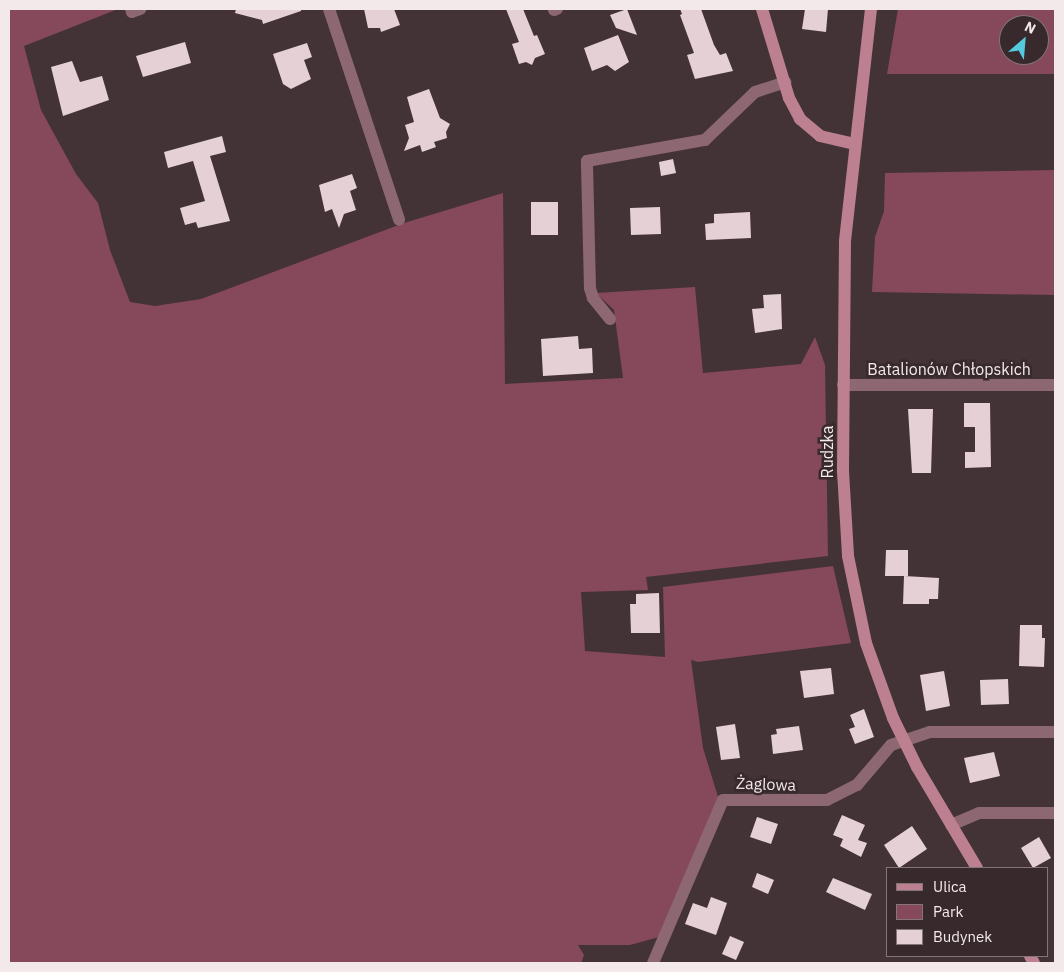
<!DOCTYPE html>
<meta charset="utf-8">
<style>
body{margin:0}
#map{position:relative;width:1064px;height:972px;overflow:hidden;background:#433337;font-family:"IBM Plex Sans",sans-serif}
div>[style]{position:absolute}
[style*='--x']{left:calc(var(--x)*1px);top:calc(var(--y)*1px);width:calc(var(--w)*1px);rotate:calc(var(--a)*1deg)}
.green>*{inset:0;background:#86485b}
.building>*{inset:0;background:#e4d0d5}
.street>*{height:12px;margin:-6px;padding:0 6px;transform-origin:6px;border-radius:6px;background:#8d6771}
.secondary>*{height:12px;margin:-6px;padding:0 6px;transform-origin:6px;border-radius:6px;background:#bc8091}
span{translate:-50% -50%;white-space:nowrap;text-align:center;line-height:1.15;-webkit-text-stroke:5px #38292d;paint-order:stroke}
.street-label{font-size:16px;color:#f3e9eb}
.frame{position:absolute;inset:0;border:10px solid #f3e9eb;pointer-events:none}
.legend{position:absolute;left:886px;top:867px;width:162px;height:90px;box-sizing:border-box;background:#38292d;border:1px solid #837679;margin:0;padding:6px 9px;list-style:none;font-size:15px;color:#f3e9eb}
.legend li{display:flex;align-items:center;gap:10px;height:25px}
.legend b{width:25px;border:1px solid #837679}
.north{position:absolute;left:999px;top:15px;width:50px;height:50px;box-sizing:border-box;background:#38292d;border:1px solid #837679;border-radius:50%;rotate:27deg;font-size:14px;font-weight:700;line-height:20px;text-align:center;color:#f3e9eb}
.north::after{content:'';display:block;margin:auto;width:18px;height:22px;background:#55cadf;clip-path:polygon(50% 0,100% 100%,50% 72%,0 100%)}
</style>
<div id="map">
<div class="green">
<div style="clip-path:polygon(9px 9px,118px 9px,24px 46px,41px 110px,76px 174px,98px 203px,110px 250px,130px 302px,155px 306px,201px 299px,404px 223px,503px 193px,505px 384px,623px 378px,614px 310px,596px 293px,695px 287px,703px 373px,801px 364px,815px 337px,825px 365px,828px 556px,646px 577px,648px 590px,581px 592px,585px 651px,665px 657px,663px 587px,833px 566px,851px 643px,698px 662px,691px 660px,703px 748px,719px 800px,659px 937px,630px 945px,578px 945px,584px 955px,581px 963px,9px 963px)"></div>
<div style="clip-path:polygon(evenodd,898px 9px,1055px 9px,1055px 74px,887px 74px,898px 9px,1009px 25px,1039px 25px,1039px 55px,1009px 55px,1009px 25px)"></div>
<div style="clip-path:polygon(1055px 170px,1055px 295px,872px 292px,875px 237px,884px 211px,885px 173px)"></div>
</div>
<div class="building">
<div style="clip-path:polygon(236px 9px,301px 9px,301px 11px,263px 24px,262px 20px,235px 13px)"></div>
<div style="clip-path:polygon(364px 9px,394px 9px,400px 25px,381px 32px,380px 28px,368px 28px)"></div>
<div style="clip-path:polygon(506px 9px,523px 9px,534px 36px,537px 35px,545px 54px,535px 58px,532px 65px,526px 62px,519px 64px,512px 44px,519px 42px)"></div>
<div style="clip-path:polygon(627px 9px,637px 35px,616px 28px,610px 15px)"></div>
<div style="clip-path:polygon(680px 9px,701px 9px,714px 45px,720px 55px,726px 53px,733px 71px,695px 79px,687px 55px,694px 53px,680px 15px,682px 14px)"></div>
<div style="clip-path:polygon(805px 9px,828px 9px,826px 32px,802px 29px)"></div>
<div style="clip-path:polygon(618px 35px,629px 62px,615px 71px,607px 65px,592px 71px,584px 48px)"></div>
<div style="clip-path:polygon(185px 42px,191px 63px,143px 77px,136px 56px)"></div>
<div style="clip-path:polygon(307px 43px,312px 57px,304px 60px,311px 79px,291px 89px,283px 84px,273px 54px)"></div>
<div style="clip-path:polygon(72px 61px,80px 82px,102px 76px,109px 100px,63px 116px,51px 67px)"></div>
<div style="clip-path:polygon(429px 89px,440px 118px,450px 124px,446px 132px,447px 138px,434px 142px,436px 147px,422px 152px,420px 145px,404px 151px,409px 138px,405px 125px,414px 122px,407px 97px)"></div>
<div style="clip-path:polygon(222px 136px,226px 152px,210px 156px,230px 221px,198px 228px,196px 222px,185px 225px,180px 208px,205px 201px,193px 161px,168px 168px,164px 152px)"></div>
<div style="clip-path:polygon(673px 159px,676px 173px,661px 176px,659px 162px)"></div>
<div style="clip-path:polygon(352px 174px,357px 188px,350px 191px,356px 210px,344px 214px,339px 228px,332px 209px,325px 212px,319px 185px)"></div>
<div style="clip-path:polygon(531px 202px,558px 202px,558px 235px,531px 235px)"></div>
<div style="clip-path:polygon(660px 207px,661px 234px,631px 235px,630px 208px)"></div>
<div style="clip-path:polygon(750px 212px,751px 238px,706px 240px,705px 224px,714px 223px,714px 214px)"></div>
<div style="clip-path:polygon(781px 294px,782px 329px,755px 333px,752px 309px,764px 308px,763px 295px)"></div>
<div style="clip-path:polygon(578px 336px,579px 349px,592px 348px,593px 373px,543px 376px,541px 339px)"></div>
<div style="clip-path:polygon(964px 403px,990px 403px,991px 467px,965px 468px,965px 452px,975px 452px,975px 427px,964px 427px)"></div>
<div style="clip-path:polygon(908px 409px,933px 409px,931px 473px,912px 473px)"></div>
<div style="clip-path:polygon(886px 550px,908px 550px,908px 576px,885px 576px)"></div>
<div style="clip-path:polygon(904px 576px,939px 578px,938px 599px,929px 599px,929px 604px,903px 604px)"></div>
<div style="clip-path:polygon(659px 593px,660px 633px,631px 633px,630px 604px,636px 604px,636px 594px)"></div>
<div style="clip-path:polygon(1020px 625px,1042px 625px,1042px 638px,1045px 638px,1044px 667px,1019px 666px)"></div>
<div style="clip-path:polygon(831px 668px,834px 694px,804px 698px,800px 671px)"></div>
<div style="clip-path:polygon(944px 671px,950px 706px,926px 711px,920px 675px)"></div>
<div style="clip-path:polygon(1008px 679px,1009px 704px,981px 705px,980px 680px)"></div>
<div style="clip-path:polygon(864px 709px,874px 737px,855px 744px,849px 729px,855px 727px,850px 715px)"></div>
<div style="clip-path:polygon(735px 724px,740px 758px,721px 760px,716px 727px)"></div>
<div style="clip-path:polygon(799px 726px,803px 750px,773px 754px,771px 735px,777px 734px,776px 729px)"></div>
<div style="clip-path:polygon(994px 752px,1000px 776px,970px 783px,964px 758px)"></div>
<div style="clip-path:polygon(842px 815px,865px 825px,858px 840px,867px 843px,861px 857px,840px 846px,843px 839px,833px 835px)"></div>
<div style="clip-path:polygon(757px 817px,778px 824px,771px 844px,750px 837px)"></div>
<div style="clip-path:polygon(912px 826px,927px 849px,899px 868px,884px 845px)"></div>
<div style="clip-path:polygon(1039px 837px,1051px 858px,1033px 868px,1021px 848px)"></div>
<div style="clip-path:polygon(757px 873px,774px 880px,768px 894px,752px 887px)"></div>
<div style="clip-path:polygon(833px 878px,872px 894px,865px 910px,826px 892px)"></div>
<div style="clip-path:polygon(711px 897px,727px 903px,716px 935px,685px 924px,693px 903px,707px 908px)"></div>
<div style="clip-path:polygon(730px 936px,744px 942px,736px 960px,722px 954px)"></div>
</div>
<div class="street">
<div style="--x:131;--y:9;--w:3;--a:72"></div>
<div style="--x:132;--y:12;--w:9;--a:-21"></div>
<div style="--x:329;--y:9;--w:222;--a:71.6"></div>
<div style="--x:554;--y:10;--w:3;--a:-18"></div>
<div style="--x:610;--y:319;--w:27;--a:-129"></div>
<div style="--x:593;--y:298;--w:10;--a:-107"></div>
<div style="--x:590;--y:288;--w:127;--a:-91.4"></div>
<div style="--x:587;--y:161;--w:120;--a:-10.1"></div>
<div style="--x:705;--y:140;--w:69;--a:-43.8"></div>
<div style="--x:755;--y:92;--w:32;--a:-18"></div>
<div style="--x:843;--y:385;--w:212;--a:0"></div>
<div style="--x:951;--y:825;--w:30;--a:-23"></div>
<div style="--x:979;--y:813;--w:76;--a:0"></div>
<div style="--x:653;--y:963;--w:177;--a:-66.8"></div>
<div style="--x:723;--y:800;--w:104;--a:0"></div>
<div style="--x:827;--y:800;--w:34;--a:-27"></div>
<div style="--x:857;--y:785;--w:52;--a:-49.6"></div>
<div style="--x:891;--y:745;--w:41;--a:-18.4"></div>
<div style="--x:930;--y:732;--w:125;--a:0"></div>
</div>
<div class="secondary">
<div style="--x:762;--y:9;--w:93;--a:73.1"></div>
<div style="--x:789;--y:98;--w:24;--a:62"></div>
<div style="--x:800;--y:119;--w:26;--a:40"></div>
<div style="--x:820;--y:136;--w:35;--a:13"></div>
<div style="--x:871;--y:9;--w:234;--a:96.4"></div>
<div style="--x:845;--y:242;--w:229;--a:90.5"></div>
<div style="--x:843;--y:471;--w:85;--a:86.6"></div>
<div style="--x:848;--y:556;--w:89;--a:78.3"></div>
<div style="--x:866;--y:643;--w:80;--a:70.2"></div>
<div style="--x:893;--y:718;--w:55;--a:63.9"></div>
<div style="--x:917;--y:767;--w:117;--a:59.3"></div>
<div style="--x:1030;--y:956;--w:8;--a:60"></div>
</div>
<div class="street-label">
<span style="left:949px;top:369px">Batalionów Chłopskich</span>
<span style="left:827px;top:452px;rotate:-90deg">Rudzka</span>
<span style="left:766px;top:784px;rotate:2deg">Żaglowa</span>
</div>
<div class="frame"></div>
<ul class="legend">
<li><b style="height:6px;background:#bc8091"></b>Ulica</li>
<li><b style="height:14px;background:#86485b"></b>Park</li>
<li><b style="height:14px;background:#e4d0d5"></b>Budynek</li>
</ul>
<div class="north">N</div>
</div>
